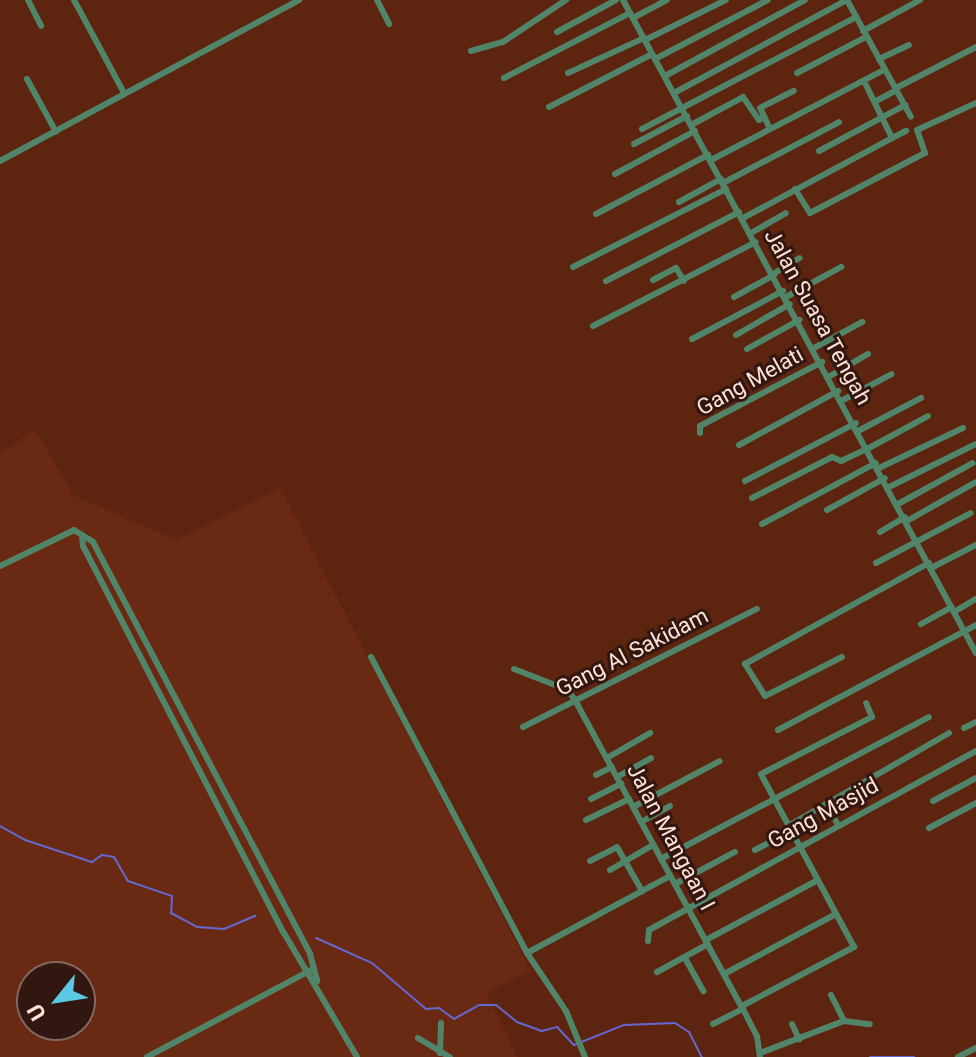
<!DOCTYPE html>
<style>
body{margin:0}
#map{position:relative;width:976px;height:1057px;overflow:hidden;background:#5d2410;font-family:Roboto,sans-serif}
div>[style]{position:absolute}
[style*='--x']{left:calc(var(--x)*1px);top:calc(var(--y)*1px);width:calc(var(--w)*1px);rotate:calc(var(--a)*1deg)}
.built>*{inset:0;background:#6a2912}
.stream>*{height:2px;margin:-1px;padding:0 1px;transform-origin:1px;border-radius:1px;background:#6668d1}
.minor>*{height:6px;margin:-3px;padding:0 3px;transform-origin:3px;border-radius:3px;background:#518569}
span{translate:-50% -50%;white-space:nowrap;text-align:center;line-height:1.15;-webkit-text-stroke:6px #31170f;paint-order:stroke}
.street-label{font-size:22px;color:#ffe1d7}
.north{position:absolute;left:16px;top:961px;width:80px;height:80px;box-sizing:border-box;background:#31170f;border:2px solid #83685f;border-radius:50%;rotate:240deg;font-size:22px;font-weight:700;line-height:32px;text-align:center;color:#ffe1d7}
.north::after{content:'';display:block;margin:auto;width:28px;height:36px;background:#5bc8e6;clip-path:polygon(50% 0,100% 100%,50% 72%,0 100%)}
</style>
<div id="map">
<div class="built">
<div style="clip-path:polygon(evenodd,35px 429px,73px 495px,176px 540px,280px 488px,531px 971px,487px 993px,517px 1057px,0 1057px,0 454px,35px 429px,32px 977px,80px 977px,80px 1025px,32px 1025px,32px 977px)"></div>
</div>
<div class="stream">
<div style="--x:0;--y:826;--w:29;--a:29"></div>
<div style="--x:25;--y:840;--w:71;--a:18.2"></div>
<div style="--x:92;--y:862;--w:12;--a:-35"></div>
<div style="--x:102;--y:855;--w:12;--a:9"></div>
<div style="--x:114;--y:857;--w:28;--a:60"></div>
<div style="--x:128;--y:881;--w:46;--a:18.8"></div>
<div style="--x:172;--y:896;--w:17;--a:93"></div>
<div style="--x:171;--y:913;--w:30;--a:28"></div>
<div style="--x:197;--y:927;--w:27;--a:4"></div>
<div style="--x:224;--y:929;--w:34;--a:-23"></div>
<div style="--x:316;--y:938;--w:61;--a:24.1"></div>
<div style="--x:372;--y:963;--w:71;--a:40.4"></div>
<div style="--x:426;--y:1009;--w:13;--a:-4"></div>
<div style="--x:439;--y:1008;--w:19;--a:36"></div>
<div style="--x:454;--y:1019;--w:29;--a:-29"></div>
<div style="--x:479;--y:1005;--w:17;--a:0"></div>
<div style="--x:496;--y:1005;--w:27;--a:39"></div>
<div style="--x:517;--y:1022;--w:27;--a:20"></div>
<div style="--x:542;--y:1031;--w:16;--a:-15"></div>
<div style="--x:557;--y:1027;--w:25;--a:47"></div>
<div style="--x:574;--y:1045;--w:54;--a:-21.8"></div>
<div style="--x:624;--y:1025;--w:51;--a:-2.2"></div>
<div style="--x:675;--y:1023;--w:17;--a:33"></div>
<div style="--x:689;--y:1032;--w:28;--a:63"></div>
<div style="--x:870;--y:1057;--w:44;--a:0"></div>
</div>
<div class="minor">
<div style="--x:28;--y:0;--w:29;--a:63"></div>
<div style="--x:74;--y:0;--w:106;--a:61.7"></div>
<div style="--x:377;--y:0;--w:27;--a:63"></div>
<div style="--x:623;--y:0;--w:742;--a:61.61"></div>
<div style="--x:847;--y:0;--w:133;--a:61.3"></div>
<div style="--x:633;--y:18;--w:38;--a:-28"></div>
<div style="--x:863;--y:31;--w:65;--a:-28.5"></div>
<div style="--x:557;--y:32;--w:67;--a:-28.5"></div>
<div style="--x:645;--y:40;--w:90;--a:-26.3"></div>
<div style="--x:471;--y:51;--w:33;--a:-16"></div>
<div style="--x:503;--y:42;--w:76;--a:-33.7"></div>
<div style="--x:655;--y:59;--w:127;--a:-27.6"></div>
<div style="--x:879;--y:59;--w:33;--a:-25"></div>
<div style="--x:568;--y:73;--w:84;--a:-24.7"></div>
<div style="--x:797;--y:73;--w:78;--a:-27.6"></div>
<div style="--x:665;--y:76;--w:159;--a:-28.5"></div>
<div style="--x:504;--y:78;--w:142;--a:-27.3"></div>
<div style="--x:27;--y:79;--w:60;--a:61.3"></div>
<div style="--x:864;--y:81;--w:64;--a:63.8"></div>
<div style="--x:892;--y:138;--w:16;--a:-27"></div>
<div style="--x:896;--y:88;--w:90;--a:-27.1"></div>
<div style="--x:674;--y:93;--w:196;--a:-28.3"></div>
<div style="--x:876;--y:101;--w:24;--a:-28"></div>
<div style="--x:549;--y:107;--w:116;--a:-27.2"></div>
<div style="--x:691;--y:125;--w:59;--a:-28.3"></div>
<div style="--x:743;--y:97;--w:28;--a:55"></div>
<div style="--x:759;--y:120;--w:6;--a:-31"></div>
<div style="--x:642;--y:129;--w:242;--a:-27.6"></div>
<div style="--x:770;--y:129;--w:23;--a:-115"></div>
<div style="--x:760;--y:108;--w:38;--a:-27"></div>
<div style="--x:634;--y:144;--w:60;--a:-27.8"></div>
<div style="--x:819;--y:151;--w:98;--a:-28.1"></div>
<div style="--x:711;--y:160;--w:195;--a:-27.5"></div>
<div style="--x:0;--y:161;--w:340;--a:-28.3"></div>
<div style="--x:615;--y:174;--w:91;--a:-28.3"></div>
<div style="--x:723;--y:183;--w:131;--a:-27.7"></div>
<div style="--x:795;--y:189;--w:28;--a:58"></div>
<div style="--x:810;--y:213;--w:130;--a:-27.6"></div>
<div style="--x:925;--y:153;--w:24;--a:-109"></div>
<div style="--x:917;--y:130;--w:65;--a:-24.6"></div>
<div style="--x:679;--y:202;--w:48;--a:-28.7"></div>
<div style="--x:596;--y:214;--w:127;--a:-27.8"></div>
<div style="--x:743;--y:218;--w:169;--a:-28.2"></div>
<div style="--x:751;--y:233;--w:40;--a:-29.7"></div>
<div style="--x:573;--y:267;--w:172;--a:-27"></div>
<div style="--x:773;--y:274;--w:31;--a:-31"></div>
<div style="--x:653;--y:280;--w:26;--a:-28"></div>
<div style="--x:676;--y:268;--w:15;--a:58"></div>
<div style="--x:606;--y:281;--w:150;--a:-27.4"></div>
<div style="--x:734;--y:297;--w:46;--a:-28.8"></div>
<div style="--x:786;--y:297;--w:63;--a:-28.6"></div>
<div style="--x:593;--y:326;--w:183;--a:-27.3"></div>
<div style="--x:736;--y:335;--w:62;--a:-29.9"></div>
<div style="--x:692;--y:339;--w:103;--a:-27.8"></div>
<div style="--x:814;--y:348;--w:55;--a:-28.4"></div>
<div style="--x:747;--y:349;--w:60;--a:-29.1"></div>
<div style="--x:830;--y:376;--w:44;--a:-30.1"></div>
<div style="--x:843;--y:400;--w:55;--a:-28"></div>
<div style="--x:860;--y:430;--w:69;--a:-27.7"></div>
<div style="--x:700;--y:433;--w:7;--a:-90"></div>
<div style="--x:700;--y:426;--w:138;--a:-27.7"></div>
<div style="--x:739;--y:445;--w:113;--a:-28.6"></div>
<div style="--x:879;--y:468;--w:93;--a:-25.5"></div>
<div style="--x:745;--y:481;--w:125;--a:-27.6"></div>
<div style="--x:889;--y:487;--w:97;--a:-26.3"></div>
<div style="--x:752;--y:498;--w:90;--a:-27.1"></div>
<div style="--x:832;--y:457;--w:10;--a:24"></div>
<div style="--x:841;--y:461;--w:31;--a:-25"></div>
<div style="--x:869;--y:448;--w:67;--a:-28.5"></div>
<div style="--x:898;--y:504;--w:85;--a:-28.7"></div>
<div style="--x:827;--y:510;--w:66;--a:-28.9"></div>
<div style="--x:907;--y:521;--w:79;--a:-29.5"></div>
<div style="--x:762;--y:524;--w:129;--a:-28.2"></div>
<div style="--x:880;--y:532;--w:29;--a:-31"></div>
<div style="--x:82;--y:535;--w:11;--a:85"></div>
<div style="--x:83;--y:546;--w:436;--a:62.6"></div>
<div style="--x:284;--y:933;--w:144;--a:59.5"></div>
<div style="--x:876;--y:563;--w:107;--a:-27.8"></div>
<div style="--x:0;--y:566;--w:82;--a:-25.9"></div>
<div style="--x:74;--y:530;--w:22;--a:32"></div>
<div style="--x:93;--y:542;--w:466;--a:62.2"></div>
<div style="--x:310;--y:954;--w:28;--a:75"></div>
<div style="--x:931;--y:568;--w:51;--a:-27.1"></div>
<div style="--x:954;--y:612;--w:26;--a:-31"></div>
<div style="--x:921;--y:624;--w:35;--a:-29"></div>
<div style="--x:371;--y:657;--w:335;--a:62.2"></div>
<div style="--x:527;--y:953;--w:70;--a:56.1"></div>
<div style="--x:566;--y:1011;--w:50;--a:67.6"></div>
<div style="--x:842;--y:657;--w:86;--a:153.1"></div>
<div style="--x:765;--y:696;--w:38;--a:-122"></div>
<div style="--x:745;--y:664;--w:210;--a:-28.8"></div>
<div style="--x:514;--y:669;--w:58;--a:21.3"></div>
<div style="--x:568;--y:690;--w:14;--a:56"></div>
<div style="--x:576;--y:702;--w:349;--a:61.5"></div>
<div style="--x:743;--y:1009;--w:30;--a:63"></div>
<div style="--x:757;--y:1036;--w:21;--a:82"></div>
<div style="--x:523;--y:727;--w:262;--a:-26.8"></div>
<div style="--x:964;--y:728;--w:13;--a:-27"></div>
<div style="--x:778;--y:730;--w:224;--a:-27.9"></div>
<div style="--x:607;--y:758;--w:50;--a:-30.2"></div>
<div style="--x:596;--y:775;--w:18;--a:-27"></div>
<div style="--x:617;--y:777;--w:39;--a:-29"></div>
<div style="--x:591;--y:799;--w:34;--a:-27"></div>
<div style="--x:933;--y:801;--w:49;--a:-28.1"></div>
<div style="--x:826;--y:804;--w:24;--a:60"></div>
<div style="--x:633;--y:807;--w:98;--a:-27.9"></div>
<div style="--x:586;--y:820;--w:48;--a:-26"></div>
<div style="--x:641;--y:822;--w:33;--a:-29"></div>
<div style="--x:788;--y:826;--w:186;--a:-30"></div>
<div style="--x:929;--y:828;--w:53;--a:-28"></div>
<div style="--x:755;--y:850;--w:41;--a:-27.8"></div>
<div style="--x:661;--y:859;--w:303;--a:-27.9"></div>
<div style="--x:590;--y:861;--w:30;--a:-27"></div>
<div style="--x:617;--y:847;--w:51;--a:60.4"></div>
<div style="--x:610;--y:870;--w:50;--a:-30.2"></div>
<div style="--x:675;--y:884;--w:68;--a:-28.1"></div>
<div style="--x:706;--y:940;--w:127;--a:-28.2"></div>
<div style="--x:648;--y:941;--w:11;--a:-85"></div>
<div style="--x:649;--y:930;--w:373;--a:-28.7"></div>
<div style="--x:527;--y:953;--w:162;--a:-28.3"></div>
<div style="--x:685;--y:958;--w:38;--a:61"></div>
<div style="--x:657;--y:972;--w:58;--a:-28.8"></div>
<div style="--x:724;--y:974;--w:127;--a:-28.2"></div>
<div style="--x:831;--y:995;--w:29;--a:63"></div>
<div style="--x:742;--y:1006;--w:127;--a:-27.8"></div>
<div style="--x:854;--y:947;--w:196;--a:-118.3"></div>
<div style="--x:761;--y:774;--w:125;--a:-27.2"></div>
<div style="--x:872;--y:717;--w:15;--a:-113"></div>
<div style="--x:713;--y:1024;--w:34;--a:-27"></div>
<div style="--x:792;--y:1024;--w:17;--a:65"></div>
<div style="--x:418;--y:1038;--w:37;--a:31"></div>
<div style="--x:440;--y:1053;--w:30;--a:-88"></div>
<div style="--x:760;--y:1053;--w:90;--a:-20.9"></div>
<div style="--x:844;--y:1021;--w:26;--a:7"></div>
<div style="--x:147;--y:1057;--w:186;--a:-27.9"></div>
<div style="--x:958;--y:1057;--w:20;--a:-27"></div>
</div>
<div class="street-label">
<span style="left:818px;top:317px;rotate:61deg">Jalan Suasa Tengah</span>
<span style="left:750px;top:381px;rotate:-29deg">Gang Melati</span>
<span style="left:632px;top:652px;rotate:-27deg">Gang Al Sakidam</span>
<span style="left:823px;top:813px;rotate:-29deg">Gang Masjid</span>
<span style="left:671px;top:837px;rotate:62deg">Jalan Mangaan I</span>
</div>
<div class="north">U</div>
</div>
